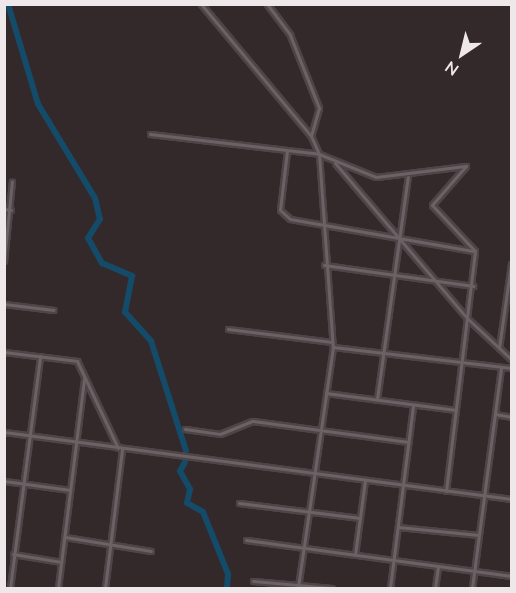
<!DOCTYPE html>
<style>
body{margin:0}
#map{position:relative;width:516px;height:593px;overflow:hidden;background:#33292b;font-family:Mulish,sans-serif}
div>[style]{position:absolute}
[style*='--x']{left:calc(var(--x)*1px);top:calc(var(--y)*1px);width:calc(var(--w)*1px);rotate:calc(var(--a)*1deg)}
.river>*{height:6px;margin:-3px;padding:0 3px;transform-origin:3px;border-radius:3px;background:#134b69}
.roads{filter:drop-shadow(2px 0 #4d4547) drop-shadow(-2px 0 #4d4547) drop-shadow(0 2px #4d4547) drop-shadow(0 -2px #4d4547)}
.minor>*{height:3px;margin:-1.5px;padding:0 1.5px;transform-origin:1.5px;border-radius:1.5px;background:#6c6164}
span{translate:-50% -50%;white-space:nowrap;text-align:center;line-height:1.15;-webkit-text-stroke:6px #33292b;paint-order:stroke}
.frame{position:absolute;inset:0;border:6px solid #efe8ea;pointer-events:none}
.north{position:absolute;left:432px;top:24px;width:60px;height:60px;-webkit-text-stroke:4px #33292b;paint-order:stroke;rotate:215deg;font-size:16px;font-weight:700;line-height:24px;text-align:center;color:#efe8ea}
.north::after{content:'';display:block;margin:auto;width:21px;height:27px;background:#efe8ea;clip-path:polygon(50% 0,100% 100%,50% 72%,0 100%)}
</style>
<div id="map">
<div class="river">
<div style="--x:8;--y:4;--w:104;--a:73.3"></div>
<div style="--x:38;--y:104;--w:110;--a:58.8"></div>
<div style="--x:95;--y:198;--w:22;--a:77"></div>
<div style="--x:100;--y:219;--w:22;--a:122"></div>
<div style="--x:88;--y:238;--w:29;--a:61"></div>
<div style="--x:102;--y:263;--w:33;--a:23"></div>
<div style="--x:132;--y:276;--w:37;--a:101"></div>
<div style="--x:125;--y:312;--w:39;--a:48"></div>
<div style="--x:151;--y:341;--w:115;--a:72.3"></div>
<div style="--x:185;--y:462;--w:10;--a:119"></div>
<div style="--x:180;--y:471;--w:21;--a:61"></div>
<div style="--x:190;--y:489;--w:14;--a:102"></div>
<div style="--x:187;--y:503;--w:18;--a:29"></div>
<div style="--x:203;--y:512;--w:67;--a:68"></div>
<div style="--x:228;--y:574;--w:14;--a:94"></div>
</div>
<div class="roads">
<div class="minor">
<div style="--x:201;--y:4;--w:172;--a:50.2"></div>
<div style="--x:311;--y:136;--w:20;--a:66"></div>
<div style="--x:319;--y:154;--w:194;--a:85.9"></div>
<div style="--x:333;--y:347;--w:244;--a:98.3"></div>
<div style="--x:267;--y:4;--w:39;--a:53"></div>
<div style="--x:290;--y:35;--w:79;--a:68.3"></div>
<div style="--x:319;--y:108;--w:29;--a:106"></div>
<div style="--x:150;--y:134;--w:170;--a:6.7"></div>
<div style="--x:319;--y:154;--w:61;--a:22"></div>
<div style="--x:376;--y:177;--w:90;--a:-7"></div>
<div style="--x:287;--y:151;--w:59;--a:96.8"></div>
<div style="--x:280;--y:210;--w:13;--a:42"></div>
<div style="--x:290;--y:219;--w:186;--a:9.9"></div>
<div style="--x:335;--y:163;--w:205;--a:49.6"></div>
<div style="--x:468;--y:319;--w:60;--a:43"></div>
<div style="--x:4;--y:209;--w:7;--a:8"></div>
<div style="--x:4;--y:261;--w:80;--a:-84.3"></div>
<div style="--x:324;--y:265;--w:151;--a:8"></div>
<div style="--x:4;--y:304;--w:50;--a:6.8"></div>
<div style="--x:228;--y:329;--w:105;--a:7.1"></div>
<div style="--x:333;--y:347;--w:180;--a:6.7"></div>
<div style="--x:499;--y:348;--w:85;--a:-81.9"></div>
<div style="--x:4;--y:352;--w:74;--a:7"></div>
<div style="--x:77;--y:361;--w:96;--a:64.8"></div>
<div style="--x:326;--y:393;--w:131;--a:7.5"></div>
<div style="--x:377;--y:399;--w:224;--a:-82.1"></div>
<div style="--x:495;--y:414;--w:17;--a:10"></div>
<div style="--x:185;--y:429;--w:35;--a:8"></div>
<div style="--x:220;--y:434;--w:35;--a:-22"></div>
<div style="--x:253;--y:421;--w:157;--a:7.7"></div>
<div style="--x:4;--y:432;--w:512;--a:7.51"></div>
<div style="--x:4;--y:481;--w:67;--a:7.8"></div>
<div style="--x:446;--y:491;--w:242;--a:-83.1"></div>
<div style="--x:475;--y:251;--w:63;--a:-133.1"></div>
<div style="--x:432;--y:205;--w:52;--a:-48.9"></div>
<div style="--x:239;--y:503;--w:122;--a:7.1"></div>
<div style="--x:398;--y:527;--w:81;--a:5.6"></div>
<div style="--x:65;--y:537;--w:87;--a:9.2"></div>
<div style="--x:246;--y:540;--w:268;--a:7.7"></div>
<div style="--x:13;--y:554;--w:49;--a:9.5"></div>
<div style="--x:355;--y:555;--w:76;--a:-82.4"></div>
<div style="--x:253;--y:581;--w:79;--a:5.1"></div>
<div style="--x:10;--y:588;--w:234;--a:-82.6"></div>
<div style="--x:58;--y:588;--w:211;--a:-82.9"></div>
<div style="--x:105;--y:588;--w:140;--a:-83"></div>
<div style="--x:390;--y:588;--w:184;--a:-82.8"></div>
<div style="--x:435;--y:588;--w:22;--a:-82"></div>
<div style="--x:472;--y:588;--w:223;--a:-82.5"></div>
</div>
</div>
<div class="frame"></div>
<div class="north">N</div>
</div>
